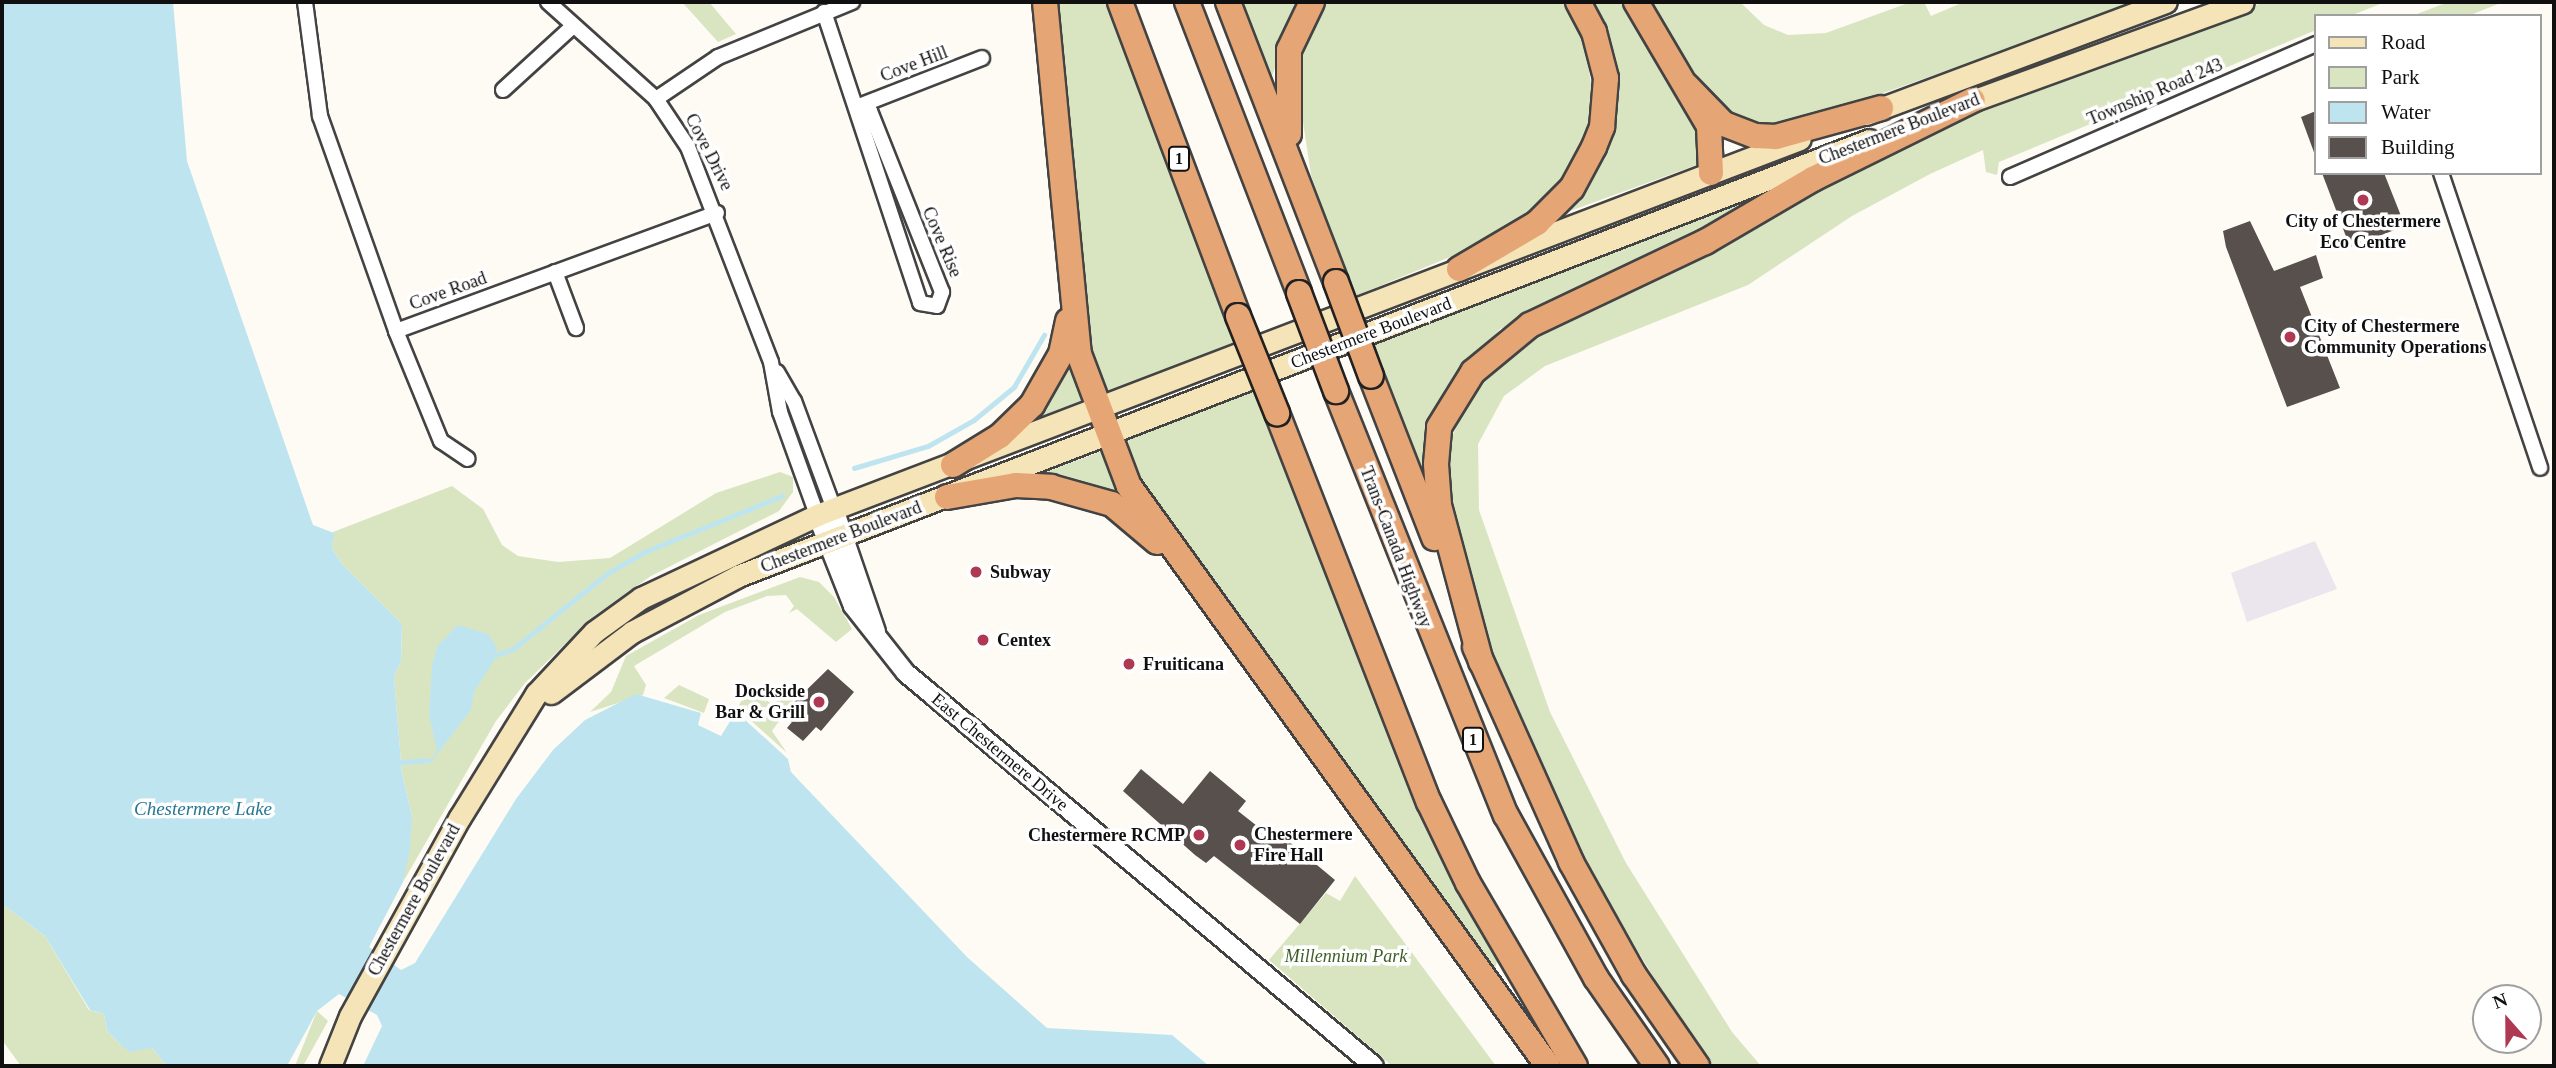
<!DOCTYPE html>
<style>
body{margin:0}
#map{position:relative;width:2556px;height:1068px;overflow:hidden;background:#fefaf4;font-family:Georgia,serif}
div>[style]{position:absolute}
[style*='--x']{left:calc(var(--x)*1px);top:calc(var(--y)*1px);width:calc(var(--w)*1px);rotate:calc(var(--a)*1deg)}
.industrial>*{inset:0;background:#ebe6ed}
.green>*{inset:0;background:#d9e5c1}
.water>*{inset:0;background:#bee5ef}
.stream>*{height:4.5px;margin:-2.25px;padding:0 2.25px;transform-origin:2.25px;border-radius:2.25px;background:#bee5ef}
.building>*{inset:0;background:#57504d}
.roads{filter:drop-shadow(2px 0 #434343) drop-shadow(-2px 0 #434343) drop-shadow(0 2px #434343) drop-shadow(0 -2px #434343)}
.minor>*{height:14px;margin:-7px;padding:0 7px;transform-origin:7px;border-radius:7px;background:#fff}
.tertiary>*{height:18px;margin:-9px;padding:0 9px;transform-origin:9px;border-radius:9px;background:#fff}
.secondary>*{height:21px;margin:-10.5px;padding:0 10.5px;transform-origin:10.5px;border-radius:10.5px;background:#f5e4b7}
.trunk>*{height:24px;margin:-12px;padding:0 12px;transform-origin:12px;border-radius:12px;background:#e6a574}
.bridges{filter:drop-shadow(2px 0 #212121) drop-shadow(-2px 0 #212121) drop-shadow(0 2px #212121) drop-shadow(0 -2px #212121)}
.trunk-bridge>*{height:24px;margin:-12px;padding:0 12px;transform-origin:12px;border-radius:12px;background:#e6a574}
.dots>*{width:19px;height:19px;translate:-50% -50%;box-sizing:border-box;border:4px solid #fff;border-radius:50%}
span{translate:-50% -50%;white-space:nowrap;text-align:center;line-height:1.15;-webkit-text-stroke:7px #fff;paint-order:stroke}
.shield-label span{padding:2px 5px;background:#fff;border:2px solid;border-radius:5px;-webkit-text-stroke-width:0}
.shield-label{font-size:16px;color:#101010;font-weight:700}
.street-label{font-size:18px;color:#101010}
.poi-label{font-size:18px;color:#101010;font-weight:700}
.left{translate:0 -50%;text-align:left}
.right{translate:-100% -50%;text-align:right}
.park-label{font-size:18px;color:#3d6027;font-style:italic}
.water-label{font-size:19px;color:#277693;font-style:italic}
.frame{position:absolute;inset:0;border:4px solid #101010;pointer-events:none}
.legend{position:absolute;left:2314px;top:14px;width:228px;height:161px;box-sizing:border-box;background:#fff;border:2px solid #9f9f9f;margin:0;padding:9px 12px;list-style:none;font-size:21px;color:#101010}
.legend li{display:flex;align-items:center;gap:14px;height:35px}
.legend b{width:35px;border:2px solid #9f9f9f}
.north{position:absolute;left:2472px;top:984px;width:70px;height:70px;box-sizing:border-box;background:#fff;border:2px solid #9f9f9f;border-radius:50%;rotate:339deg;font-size:19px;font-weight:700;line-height:28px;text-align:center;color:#101010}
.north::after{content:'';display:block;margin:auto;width:24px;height:32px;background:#af3852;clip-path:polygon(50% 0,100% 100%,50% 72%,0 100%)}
</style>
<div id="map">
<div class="industrial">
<div style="clip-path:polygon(2315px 541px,2337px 589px,2247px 622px,2231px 573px)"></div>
</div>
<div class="green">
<div style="clip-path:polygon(682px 2px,709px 2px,736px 34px,718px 42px)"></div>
<div style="clip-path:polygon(1054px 2px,1106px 2px,1235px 343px,1105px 394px,1094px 381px)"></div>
<div style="clip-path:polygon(1236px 2px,1301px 2px,1268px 86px)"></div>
<div style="clip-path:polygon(1326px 2px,1565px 2px,1584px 33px,1594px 108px,1584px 146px,1566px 178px,1537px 209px,1474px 247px,1353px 297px,1311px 175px,1297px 82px,1303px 42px)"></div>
<div style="clip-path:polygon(1588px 2px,1624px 2px,1706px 143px,1702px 163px,1559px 215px,1602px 154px)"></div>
<div style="clip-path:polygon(1648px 2px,1740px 2px,1764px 25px,1788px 35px,1826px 33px,1911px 2px,1924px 2px,1931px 16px,1964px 2px,2140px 2px,1816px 117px,1758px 127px,1732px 118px,1709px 98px)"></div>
<div style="clip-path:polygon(2264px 2px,2385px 2px,2350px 16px,2316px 16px,2316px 30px,1999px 162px,1997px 175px,1986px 172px,1983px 150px,1930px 174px,1852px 216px,1748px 285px,1545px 366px,1504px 396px,1478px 444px,1479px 510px,1550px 712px,1626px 863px,1732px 1032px,1761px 1066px,1712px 1066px,1686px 1033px,1573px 840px,1495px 659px,1448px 509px,1452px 437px,1475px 383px,1520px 340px,1666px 273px,1840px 178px,1977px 113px)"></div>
<div style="clip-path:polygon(2448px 2px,2503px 2px,2468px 16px,2412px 16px)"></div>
<div style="clip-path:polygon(1760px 194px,1762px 200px,1688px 242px,1500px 329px,1445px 389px,1426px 434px,1422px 473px,1371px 345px)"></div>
<div style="clip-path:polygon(1068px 360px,1084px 401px,1029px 422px)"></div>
<div style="clip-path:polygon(1253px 391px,1425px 826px,1497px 961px,1495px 969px,1133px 472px,1128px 439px)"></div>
<div style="clip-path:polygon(1102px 451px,1129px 501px,1043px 473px)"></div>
<div style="clip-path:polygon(780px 472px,793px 477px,793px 492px,779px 511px,651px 576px,594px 616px,525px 683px,496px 721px,403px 882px,412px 816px,402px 773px,394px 677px,401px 661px,402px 624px,342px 564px,332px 548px,333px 532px,452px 486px,483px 509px,502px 545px,518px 556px,558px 562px,610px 558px,716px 493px)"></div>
<div style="clip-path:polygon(800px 577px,819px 582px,834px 597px,852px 629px,836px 642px,797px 609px,789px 613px,794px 606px,786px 595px,767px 596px,725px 612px,634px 666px,646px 685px,643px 695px,590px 712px,611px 692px,626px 656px,699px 615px)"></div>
<div style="clip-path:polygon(793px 682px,802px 689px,772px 731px,787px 753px,737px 708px,750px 688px,773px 705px)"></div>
<div style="clip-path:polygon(679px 685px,709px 699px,704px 713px,664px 698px)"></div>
<div style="clip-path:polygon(1355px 876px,1496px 1066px,1392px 1066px,1269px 960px,1326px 893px,1340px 901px)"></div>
<div style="clip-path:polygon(2px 904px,45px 936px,89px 1010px,104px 1014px,107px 1031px,121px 1045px,152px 1048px,167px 1066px,21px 1066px,2px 1040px)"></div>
<div style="clip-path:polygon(317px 1011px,328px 1021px,303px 1066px,295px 1066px)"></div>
</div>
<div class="water">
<div style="clip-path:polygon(2px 2px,173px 2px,187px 161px,313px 525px,334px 533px,332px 548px,342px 564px,402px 624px,401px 661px,394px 677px,402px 773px,412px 816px,410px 849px,403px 882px,369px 947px,401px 970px,415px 963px,516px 799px,553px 750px,585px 720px,636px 694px,701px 713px,698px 725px,721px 736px,732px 718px,744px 719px,788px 759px,791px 772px,967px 957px,1047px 1028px,1172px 1035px,1209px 1066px,363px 1066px,382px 1026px,377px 1015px,339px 994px,317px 1011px,287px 1066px,167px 1066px,152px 1048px,130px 1052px,121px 1045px,107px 1031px,104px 1014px,90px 1010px,45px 936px,2px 904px)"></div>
<div style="clip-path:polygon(458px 625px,488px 634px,497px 648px,495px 659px,474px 692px,471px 710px,428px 766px,437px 750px,429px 715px,432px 665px,438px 645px)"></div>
</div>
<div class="stream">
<div style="--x:854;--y:468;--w:77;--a:-16.6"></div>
<div style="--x:928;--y:446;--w:53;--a:-29.5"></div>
<div style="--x:974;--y:420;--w:52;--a:-39.5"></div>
<div style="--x:1014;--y:387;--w:60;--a:-60"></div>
<div style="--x:496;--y:655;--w:18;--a:-19"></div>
<div style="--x:513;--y:649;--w:122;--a:-38.7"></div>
<div style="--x:608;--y:573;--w:39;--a:-30"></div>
<div style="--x:642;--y:553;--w:151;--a:-22.2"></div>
<div style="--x:402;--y:762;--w:26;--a:-4"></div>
</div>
<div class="building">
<div style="clip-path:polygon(2316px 111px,2316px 155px,2315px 155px,2301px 117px)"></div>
<div style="clip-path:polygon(2322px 173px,2384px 173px,2405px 226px,2350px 247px)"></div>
<div style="clip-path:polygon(2250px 221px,2274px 271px,2316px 255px,2323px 278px,2300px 287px,2340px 388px,2287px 407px,2226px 247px,2223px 231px)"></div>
<div style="clip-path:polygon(828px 669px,854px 692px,821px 731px,816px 727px,803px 741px,787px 728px,792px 722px,782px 714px)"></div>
<div style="clip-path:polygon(1141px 769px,1183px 804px,1210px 771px,1246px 801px,1238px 811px,1271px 837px,1276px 831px,1335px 880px,1300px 924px,1214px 856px,1206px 863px,1195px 855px,1123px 791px)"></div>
</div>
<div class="roads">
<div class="minor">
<div style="--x:305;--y:2;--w:115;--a:82.5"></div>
<div style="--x:320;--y:116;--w:228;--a:70.5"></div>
<div style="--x:396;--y:331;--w:119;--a:67.8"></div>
<div style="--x:441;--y:441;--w:32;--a:34"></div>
<div style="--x:548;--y:2;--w:145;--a:41.9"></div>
<div style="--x:656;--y:99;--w:58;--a:56.3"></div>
<div style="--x:688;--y:147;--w:230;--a:68.9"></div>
<div style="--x:771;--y:362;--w:51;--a:79.8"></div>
<div style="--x:780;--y:412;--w:109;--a:70.2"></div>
<div style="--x:824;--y:12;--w:306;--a:71.7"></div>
<div style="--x:920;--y:303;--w:17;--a:10"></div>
<div style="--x:937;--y:306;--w:15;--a:-70"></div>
<div style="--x:942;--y:292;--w:195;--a:-111.7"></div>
<div style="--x:870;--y:111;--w:12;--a:-156"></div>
<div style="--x:503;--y:90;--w:93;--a:-42.4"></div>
<div style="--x:656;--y:99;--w:75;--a:-34.1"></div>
<div style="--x:718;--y:57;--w:145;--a:-22.3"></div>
<div style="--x:859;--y:106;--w:132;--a:-21.3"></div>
<div style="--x:2441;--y:173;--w:311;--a:71.4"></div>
<div style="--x:2010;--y:177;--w:334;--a:-23.5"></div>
<div style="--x:555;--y:272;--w:60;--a:69.4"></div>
<div style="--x:396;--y:331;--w:342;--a:-20.2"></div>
<div style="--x:777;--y:372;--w:34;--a:60"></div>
<div style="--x:794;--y:401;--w:115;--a:69.7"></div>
</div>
<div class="tertiary">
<div style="--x:834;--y:509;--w:130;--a:71.1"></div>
<div style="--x:817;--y:515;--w:98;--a:68.4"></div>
<div style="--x:853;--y:606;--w:85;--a:51.7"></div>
<div style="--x:906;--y:673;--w:611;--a:40.02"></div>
</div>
<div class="secondary">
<div style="--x:1958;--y:106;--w:303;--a:-20"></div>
<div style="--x:1866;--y:114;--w:320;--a:-20.5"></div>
<div style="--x:551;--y:693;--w:101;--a:-37"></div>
<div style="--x:632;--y:632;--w:120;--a:-27.8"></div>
<div style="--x:738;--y:576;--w:1212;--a:-21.08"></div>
<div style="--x:330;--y:1066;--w:54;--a:-68.2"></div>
<div style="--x:350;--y:1016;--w:227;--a:-61.1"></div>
<div style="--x:460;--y:817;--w:145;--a:-58.3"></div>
<div style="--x:536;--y:694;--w:85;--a:-46.9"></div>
<div style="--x:594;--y:632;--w:58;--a:-35.9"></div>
<div style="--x:641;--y:598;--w:195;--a:-25.2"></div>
<div style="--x:817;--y:515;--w:1052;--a:-20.93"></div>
</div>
<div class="trunk">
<div style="--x:1045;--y:2;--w:354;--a:84.5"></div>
<div style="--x:1079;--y:354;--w:141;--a:69.3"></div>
<div style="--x:1129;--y:486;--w:716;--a:54.16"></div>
<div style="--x:1120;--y:2;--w:335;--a:69.4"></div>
<div style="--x:1187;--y:2;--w:312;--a:68.9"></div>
<div style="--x:1228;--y:2;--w:300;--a:68.9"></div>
<div style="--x:1636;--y:2;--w:144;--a:59.5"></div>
<div style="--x:1709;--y:126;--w:47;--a:87.6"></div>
<div style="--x:1687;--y:86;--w:53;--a:45.8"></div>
<div style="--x:1724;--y:124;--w:34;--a:21"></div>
<div style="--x:1756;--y:136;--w:20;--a:3"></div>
<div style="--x:1776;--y:137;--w:109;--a:-15.4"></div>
<div style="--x:1289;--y:134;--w:84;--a:-90"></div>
<div style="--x:1289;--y:50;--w:53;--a:-64.4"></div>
<div style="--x:1459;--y:269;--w:91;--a:-30.5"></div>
<div style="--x:1537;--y:223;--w:49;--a:-45"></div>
<div style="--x:1572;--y:188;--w:47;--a:-61.8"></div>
<div style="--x:1594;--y:147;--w:22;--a:-68"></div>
<div style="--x:1602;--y:127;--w:49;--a:-85.3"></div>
<div style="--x:1606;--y:78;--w:48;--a:-104.6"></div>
<div style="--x:1594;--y:32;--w:34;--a:-118"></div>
<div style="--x:1371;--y:376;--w:174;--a:68.7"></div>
<div style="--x:1336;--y:391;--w:457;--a:68.2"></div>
<div style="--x:1506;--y:815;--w:186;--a:61.1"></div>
<div style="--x:1596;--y:978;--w:107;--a:55.3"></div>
<div style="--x:1277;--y:413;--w:418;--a:68.7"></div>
<div style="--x:1429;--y:802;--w:90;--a:64.3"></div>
<div style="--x:1468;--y:883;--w:212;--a:59.7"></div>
<div style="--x:953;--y:465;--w:55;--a:-31.7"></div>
<div style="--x:1000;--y:436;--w:45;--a:-44.1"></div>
<div style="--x:1032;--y:405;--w:59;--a:-60.4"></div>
<div style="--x:1061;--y:354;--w:34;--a:-78"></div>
<div style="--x:947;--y:497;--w:70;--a:-9.9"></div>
<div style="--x:1016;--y:485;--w:35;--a:3"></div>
<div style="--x:1051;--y:487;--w:63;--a:15.6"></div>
<div style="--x:1112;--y:504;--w:59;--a:40.2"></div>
<div style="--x:1475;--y:647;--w:235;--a:65.9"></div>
<div style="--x:1571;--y:862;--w:129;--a:60.9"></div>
<div style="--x:1634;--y:975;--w:111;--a:55.3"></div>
<div style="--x:1481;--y:662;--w:163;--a:-105"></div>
<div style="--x:1439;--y:505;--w:41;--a:-94.2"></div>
<div style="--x:1436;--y:464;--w:37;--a:-85"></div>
<div style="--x:1439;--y:427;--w:65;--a:-58.3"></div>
<div style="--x:1473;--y:372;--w:74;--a:-39.5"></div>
<div style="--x:1530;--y:325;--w:194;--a:-25.4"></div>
<div style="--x:1705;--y:242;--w:125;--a:-30.3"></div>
<div style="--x:1813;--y:179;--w:178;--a:-26.3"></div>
</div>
</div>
<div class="bridges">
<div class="trunk-bridge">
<div style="--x:1336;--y:282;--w:100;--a:69.6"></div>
<div style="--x:1299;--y:293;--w:105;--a:69.3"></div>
<div style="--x:1238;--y:316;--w:105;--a:68.1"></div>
</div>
</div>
<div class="dots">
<div style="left:2363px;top:200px;background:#af3852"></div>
<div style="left:2290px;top:337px;background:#af3852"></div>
<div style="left:976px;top:572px;background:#af3852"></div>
<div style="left:983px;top:640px;background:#af3852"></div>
<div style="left:1129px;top:664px;background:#af3852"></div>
<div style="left:819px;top:702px;background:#af3852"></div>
<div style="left:1199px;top:835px;background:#af3852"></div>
<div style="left:1240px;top:845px;background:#af3852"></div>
</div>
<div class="shield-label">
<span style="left:1179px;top:159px">1</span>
<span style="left:1473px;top:740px">1</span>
</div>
<div class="street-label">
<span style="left:914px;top:64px;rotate:-21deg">Cove Hill</span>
<span style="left:2155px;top:92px;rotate:-23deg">Township Road 243</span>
<span style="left:1899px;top:129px;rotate:-21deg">Chestermere Boulevard</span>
<span style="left:709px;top:152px;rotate:63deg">Cove Drive</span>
<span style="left:942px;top:242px;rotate:67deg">Cove Rise</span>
<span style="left:448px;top:291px;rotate:-20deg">Cove Road</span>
<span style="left:1371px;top:333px;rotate:-21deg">Chestermere Boulevard</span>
<span style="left:841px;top:537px;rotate:-21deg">Chestermere Boulevard</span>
<span style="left:1396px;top:547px;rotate:69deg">Trans-Canada Highway</span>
<span style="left:1000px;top:752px;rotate:40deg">East Chestermere Drive</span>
<span style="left:414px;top:900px;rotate:-61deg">Chestermere Boulevard</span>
</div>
<div class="poi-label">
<span style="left:2363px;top:232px">City of Chestermere<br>Eco Centre</span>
<span class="left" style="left:2304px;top:337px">City of Chestermere<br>Community Operations</span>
<span class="left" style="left:990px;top:572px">Subway</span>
<span class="left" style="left:997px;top:640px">Centex</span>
<span class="left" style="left:1143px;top:664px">Fruiticana</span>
<span class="right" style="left:805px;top:702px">Dockside<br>Bar &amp; Grill</span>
<span class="right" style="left:1185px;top:835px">Chestermere RCMP</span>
<span class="left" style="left:1254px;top:845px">Chestermere<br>Fire Hall</span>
</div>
<div class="park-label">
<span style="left:1346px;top:956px">Millennium Park</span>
</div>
<div class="water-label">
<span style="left:203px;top:809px">Chestermere Lake</span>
</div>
<div class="frame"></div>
<ul class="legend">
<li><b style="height:9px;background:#f5e4b7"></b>Road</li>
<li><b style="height:19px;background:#d9e5c1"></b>Park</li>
<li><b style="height:19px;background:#bee5ef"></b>Water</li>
<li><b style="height:19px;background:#57504d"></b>Building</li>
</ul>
<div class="north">N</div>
</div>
